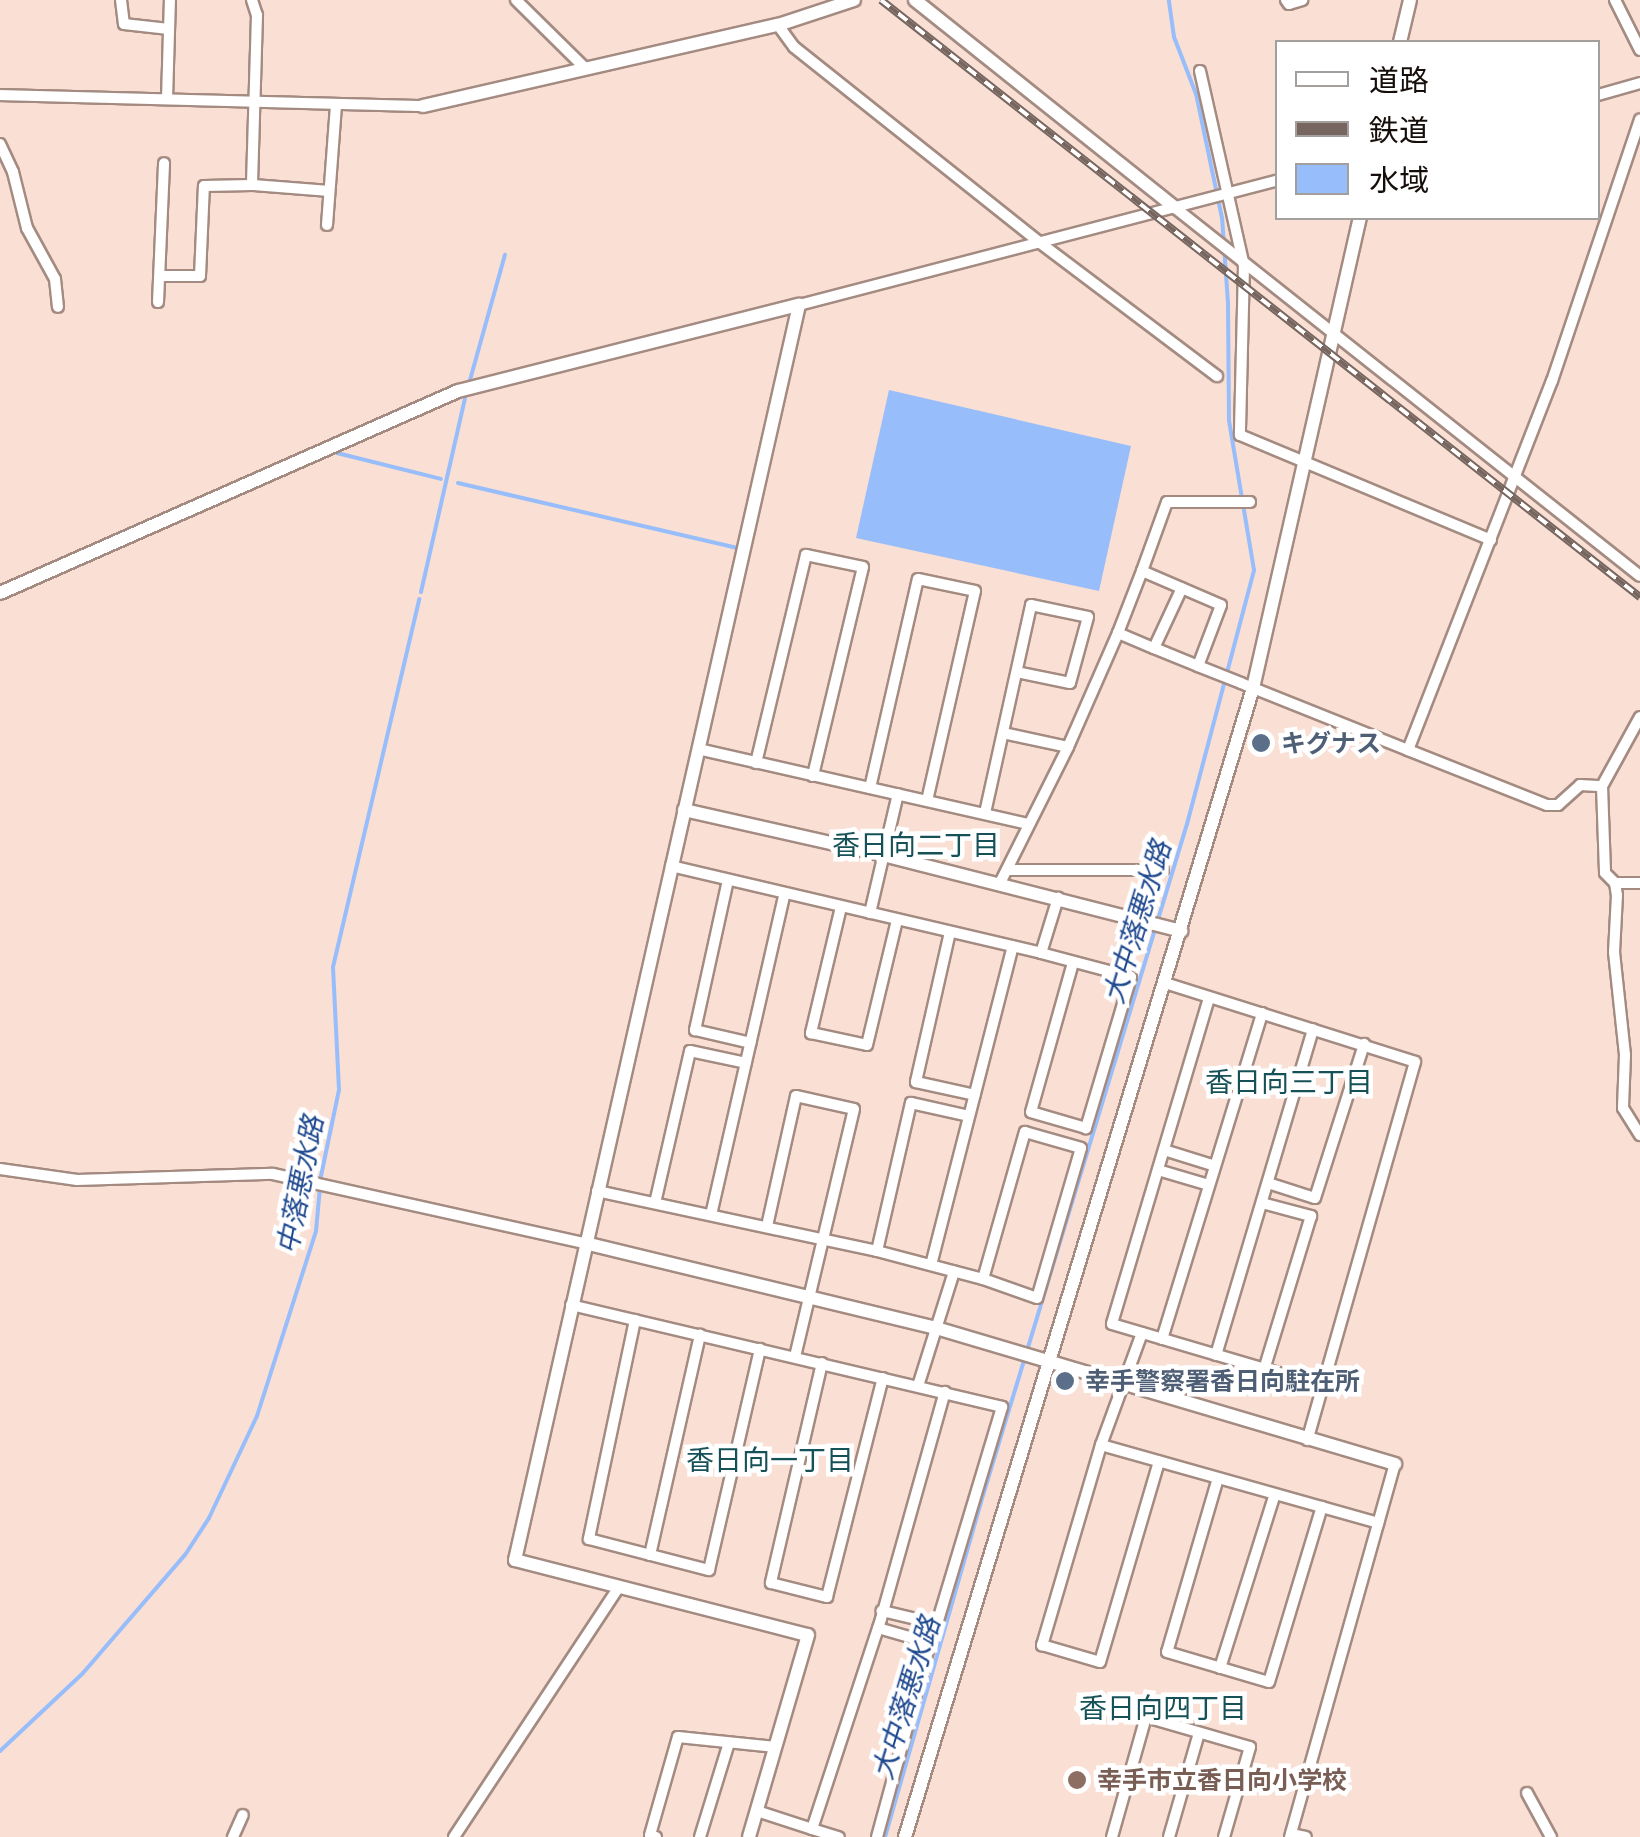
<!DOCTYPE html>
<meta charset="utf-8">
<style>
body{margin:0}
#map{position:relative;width:1640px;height:1837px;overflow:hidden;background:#fadfd4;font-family:"Titillium Web","Noto Sans JP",sans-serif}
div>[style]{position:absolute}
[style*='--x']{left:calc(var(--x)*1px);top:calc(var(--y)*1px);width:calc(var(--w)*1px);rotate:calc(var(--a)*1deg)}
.water>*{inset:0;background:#98bdfb}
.stream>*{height:4px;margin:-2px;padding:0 2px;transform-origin:2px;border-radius:2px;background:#98bdfb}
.roads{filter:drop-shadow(2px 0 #a48b81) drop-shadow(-2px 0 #a48b81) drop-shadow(0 2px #a48b81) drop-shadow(0 -2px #a48b81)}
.minor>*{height:10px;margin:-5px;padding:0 5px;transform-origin:5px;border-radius:5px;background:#fff}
.tertiary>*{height:12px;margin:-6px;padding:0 6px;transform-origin:6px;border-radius:6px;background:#fff}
.rail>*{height:8px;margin-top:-4px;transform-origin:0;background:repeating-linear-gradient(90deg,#fff 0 11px,#76665f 0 22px);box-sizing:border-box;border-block:2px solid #76665f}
.dots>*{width:28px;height:28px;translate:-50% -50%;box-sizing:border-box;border:5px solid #fff;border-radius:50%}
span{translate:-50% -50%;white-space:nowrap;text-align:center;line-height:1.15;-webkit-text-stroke:9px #fff;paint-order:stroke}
.service-label{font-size:25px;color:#4e5e75;font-weight:700}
.left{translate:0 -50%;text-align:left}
.education-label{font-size:25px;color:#785e54;font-weight:700}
.neighbourhood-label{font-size:28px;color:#155156}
.water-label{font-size:28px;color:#1e488f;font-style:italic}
.legend{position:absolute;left:1275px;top:40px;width:325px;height:180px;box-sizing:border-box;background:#fff;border:2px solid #a29f9d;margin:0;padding:12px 18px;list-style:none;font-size:30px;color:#160e0a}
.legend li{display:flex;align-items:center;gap:20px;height:50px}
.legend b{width:50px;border:2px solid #a29f9d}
</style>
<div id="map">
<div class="water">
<div style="clip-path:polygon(889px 390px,1131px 446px,1099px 591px,856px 538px)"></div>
</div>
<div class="stream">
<div style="--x:470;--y:380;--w:130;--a:-74.4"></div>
<div style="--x:337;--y:453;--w:107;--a:14"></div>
<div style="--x:458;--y:483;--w:287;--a:13.1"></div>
<div style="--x:421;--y:592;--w:198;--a:-77.2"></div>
<div style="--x:0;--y:1751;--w:114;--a:-43.2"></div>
<div style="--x:83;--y:1673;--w:156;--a:-49.2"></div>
<div style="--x:185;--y:1555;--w:44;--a:-57"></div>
<div style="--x:209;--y:1518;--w:113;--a:-64.8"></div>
<div style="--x:257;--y:1416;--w:194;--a:-72.3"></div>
<div style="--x:316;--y:1231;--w:55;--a:-84.8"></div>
<div style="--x:321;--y:1176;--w:88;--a:-78.2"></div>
<div style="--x:339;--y:1090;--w:123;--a:-92.8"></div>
<div style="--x:333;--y:967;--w:378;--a:-76.8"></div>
<div style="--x:885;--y:1837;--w:348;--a:-74"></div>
<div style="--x:981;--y:1502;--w:709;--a:-73.1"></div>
<div style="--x:1187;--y:824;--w:263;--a:-75.2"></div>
<div style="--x:1254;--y:570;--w:152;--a:-99.5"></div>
<div style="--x:1229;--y:420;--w:117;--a:-90.5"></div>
<div style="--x:1228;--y:303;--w:85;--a:-94"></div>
<div style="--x:1222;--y:218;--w:127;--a:-101.8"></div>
<div style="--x:1196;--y:94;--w:61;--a:-111.1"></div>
<div style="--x:1174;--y:37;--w:37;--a:-98"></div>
</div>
<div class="roads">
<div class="minor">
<div style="--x:121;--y:0;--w:24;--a:83"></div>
<div style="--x:124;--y:24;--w:45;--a:6.3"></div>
<div style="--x:252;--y:0;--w:16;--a:72"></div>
<div style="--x:257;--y:15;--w:170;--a:91.7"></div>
<div style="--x:252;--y:185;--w:76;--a:4.5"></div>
<div style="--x:516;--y:0;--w:97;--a:44.6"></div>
<div style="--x:1286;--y:0;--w:5;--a:53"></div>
<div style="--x:1289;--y:4;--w:14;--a:-17"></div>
<div style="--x:1615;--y:0;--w:56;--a:63.4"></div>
<div style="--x:778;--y:25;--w:27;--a:54"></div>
<div style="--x:794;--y:47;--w:313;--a:38.5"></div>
<div style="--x:1039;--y:242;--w:223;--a:37"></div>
<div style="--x:1200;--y:71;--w:200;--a:77.3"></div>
<div style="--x:1244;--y:266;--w:169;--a:91.4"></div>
<div style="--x:1240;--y:435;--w:272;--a:22.7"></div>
<div style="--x:0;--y:95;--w:423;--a:1.5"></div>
<div style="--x:1598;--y:95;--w:44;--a:-15.9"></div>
<div style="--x:167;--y:99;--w:99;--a:-88.3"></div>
<div style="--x:0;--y:144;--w:31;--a:65"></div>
<div style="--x:13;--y:172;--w:58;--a:76"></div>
<div style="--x:27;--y:228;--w:58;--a:61.2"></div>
<div style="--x:55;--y:279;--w:28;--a:84"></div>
<div style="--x:1174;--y:207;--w:594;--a:38.37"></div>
<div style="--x:327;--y:225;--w:119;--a:-85.7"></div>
<div style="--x:160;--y:276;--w:40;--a:0"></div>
<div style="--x:200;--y:276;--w:90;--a:-87.5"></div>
<div style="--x:204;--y:186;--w:48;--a:-1.2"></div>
<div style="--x:158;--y:302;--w:139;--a:-87.5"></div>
<div style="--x:799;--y:305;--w:495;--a:-14.6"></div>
<div style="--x:1142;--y:571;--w:73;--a:-70.1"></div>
<div style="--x:1167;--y:502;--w:83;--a:0"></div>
<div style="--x:1154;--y:648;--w:66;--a:-65"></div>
<div style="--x:1198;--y:666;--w:65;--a:-69.3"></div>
<div style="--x:1221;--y:605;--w:86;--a:-156.7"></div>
<div style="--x:1142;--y:571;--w:66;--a:111.2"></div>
<div style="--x:1118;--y:633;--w:39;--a:23"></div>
<div style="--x:1154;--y:648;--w:48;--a:22.2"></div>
<div style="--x:1198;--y:666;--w:46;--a:21.6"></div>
<div style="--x:1241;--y:683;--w:13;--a:23"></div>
<div style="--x:1253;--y:688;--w:167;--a:21.8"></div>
<div style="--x:1408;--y:750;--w:149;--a:21.6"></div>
<div style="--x:1547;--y:805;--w:11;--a:0"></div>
<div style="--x:1558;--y:805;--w:30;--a:-42"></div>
<div style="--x:1580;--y:785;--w:22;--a:3"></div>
<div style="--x:1640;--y:717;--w:79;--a:118.8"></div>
<div style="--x:1602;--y:786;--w:87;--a:88"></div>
<div style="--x:1605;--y:873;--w:14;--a:45"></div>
<div style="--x:1615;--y:883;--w:12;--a:81"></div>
<div style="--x:1617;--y:895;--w:57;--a:93"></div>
<div style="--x:1614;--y:952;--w:104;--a:83.9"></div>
<div style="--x:1625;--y:1055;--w:53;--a:92.2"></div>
<div style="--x:1623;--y:1108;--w:32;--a:58"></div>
<div style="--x:1003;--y:733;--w:66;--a:12.2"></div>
<div style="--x:698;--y:749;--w:339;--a:12.8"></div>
<div style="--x:1408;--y:750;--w:396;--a:-68.7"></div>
<div style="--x:1552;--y:381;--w:276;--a:-71.4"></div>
<div style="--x:756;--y:763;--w:214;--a:-76.5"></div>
<div style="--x:806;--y:555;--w:58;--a:11.9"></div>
<div style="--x:863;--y:567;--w:215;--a:103.5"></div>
<div style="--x:870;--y:788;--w:214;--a:-77.1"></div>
<div style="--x:918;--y:579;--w:58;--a:11.9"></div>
<div style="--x:975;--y:591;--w:215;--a:102.9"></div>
<div style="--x:985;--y:813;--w:213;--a:-77.5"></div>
<div style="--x:1031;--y:605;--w:58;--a:11.9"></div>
<div style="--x:1088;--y:617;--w:68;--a:105.3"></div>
<div style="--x:1070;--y:683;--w:54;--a:-168.3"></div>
<div style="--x:671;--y:866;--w:380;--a:13.2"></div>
<div style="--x:1041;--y:953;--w:93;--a:14.9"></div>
<div style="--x:1131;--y:977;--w:158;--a:106.6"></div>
<div style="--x:1086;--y:1128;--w:57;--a:-163.8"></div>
<div style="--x:1031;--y:1112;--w:155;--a:-74.3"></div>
<div style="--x:1007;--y:870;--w:156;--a:0"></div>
<div style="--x:728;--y:880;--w:154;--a:102.4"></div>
<div style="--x:695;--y:1030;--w:57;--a:13.1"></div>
<div style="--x:1000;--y:883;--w:152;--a:-63.4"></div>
<div style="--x:1068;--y:747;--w:124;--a:-66.3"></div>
<div style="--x:1615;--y:883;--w:25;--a:0"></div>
<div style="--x:841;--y:907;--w:130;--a:103.4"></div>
<div style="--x:811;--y:1033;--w:57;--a:12.1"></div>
<div style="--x:867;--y:1045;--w:129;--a:-76.5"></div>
<div style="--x:870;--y:913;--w:122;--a:-76.8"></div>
<div style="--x:950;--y:932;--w:154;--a:102.8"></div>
<div style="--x:916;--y:1082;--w:60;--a:12.4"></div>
<div style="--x:1041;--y:953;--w:58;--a:-72.8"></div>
<div style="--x:1165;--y:983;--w:262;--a:17.5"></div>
<div style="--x:1415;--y:1062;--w:393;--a:105.9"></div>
<div style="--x:1209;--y:998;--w:340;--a:106.6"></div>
<div style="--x:1112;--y:1324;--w:219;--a:16.4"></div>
<div style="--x:1164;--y:1150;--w:53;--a:17.4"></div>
<div style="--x:0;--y:1169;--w:78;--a:8.1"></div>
<div style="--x:77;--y:1180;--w:196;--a:-1.8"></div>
<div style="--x:273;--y:1174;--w:320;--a:12.5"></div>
<div style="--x:1158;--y:1170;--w:53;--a:16.4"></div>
<div style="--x:1268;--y:1183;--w:49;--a:17.7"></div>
<div style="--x:1315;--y:1198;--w:162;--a:-72.3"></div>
<div style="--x:597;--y:1191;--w:286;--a:12.1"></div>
<div style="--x:877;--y:1251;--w:110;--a:14.8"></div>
<div style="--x:983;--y:1279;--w:153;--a:-74.1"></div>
<div style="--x:1025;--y:1132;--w:58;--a:15.9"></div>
<div style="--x:1081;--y:1148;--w:156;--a:106.3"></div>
<div style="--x:1037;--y:1298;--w:57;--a:-160.6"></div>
<div style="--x:655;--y:1203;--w:156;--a:-77"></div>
<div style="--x:690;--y:1051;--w:57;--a:12.1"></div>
<div style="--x:1262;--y:1203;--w:51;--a:14.9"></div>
<div style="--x:1311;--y:1216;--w:161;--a:107"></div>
<div style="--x:711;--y:1215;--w:330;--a:-77.1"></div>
<div style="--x:767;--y:1226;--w:133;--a:-77.4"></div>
<div style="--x:796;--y:1096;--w:59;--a:12.6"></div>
<div style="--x:854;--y:1109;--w:255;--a:103.4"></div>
<div style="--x:877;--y:1251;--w:152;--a:-77.1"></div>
<div style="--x:911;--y:1103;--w:59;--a:12.6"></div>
<div style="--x:931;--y:1265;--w:329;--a:-75.6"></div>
<div style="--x:571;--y:1305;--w:443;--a:13.3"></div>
<div style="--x:1002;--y:1407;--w:227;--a:106.7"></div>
<div style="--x:937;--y:1624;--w:57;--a:-166.7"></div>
<div style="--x:635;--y:1320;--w:224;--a:101.9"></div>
<div style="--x:589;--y:1539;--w:124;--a:14.5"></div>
<div style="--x:709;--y:1570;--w:227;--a:-77"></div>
<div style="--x:1142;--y:1333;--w:119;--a:110.1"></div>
<div style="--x:1101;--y:1445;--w:209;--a:106.4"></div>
<div style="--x:1042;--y:1645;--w:60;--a:16.3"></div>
<div style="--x:1100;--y:1662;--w:209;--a:-73.6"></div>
<div style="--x:1162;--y:1339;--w:341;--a:-72.9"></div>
<div style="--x:1216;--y:1355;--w:340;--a:-73.4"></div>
<div style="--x:822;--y:1363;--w:226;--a:103.1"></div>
<div style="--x:771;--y:1583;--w:58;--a:14"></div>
<div style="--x:827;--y:1597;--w:226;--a:-75.7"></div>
<div style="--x:918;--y:1386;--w:120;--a:-72.5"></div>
<div style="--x:1101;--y:1445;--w:288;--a:15.7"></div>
<div style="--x:1218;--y:1478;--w:181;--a:106.3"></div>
<div style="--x:1167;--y:1652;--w:106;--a:16.4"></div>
<div style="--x:1269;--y:1682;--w:183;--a:-73.2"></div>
<div style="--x:650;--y:1555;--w:226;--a:-77.2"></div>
<div style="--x:1220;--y:1668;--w:182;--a:-72.5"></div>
<div style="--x:1527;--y:1793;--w:50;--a:61.4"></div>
<div style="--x:757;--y:1811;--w:58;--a:18.1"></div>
<div style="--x:812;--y:1829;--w:221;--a:-71.8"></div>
<div style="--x:881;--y:1619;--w:236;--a:-74.3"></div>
<div style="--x:812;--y:1829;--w:28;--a:17"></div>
<div style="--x:1291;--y:1834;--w:15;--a:11"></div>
<div style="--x:233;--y:1837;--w:24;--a:-66"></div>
<div style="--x:454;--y:1837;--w:298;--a:-56.6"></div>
<div style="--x:656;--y:1837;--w:6;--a:-162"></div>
<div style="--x:650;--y:1835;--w:102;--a:-74.1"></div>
<div style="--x:678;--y:1737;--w:98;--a:5.9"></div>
<div style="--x:700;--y:1837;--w:98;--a:-72.9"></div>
<div style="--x:877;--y:1837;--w:201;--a:-74.7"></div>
<div style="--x:930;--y:1643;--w:54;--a:-163.9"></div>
<div style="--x:1112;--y:1837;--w:125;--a:-74.2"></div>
<div style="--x:1146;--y:1717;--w:108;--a:16.1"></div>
<div style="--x:1250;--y:1747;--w:94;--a:106.1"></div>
<div style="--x:1169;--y:1837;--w:108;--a:-73.9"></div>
<div style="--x:1290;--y:1837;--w:387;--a:-74.3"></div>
</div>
<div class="tertiary">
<div style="--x:915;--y:0;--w:332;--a:38.6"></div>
<div style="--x:1400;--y:42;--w:43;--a:-76.6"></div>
<div style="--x:423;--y:106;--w:364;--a:-12.9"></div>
<div style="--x:778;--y:25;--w:80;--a:-18.2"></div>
<div style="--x:0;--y:593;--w:501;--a:-23.8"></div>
<div style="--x:458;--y:391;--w:352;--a:-14.2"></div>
<div style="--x:799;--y:305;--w:1287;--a:102.75"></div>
<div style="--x:515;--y:1560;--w:302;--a:14.4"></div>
<div style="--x:808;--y:1635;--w:210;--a:106.3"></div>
<div style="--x:684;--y:810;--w:204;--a:12.7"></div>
<div style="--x:883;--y:855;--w:308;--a:14.3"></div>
<div style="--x:585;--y:1243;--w:361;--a:13.6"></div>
<div style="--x:936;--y:1328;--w:479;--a:16.5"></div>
<div style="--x:905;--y:1837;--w:1201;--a:-73.15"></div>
<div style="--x:1253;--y:688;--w:482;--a:-77.2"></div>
</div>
</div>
<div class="rail">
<div style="--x:881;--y:0;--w:966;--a:38.19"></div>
</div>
<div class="dots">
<div style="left:1261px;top:743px;background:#5c6f8a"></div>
<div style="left:1065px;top:1381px;background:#5c6f8a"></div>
<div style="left:1077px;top:1780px;background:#8d6e63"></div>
</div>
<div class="service-label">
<span class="left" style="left:1281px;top:743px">キグナス</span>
<span class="left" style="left:1085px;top:1381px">幸手警察署香日向駐在所</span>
</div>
<div class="education-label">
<span class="left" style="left:1097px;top:1780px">幸手市立香日向小学校</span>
</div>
<div class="neighbourhood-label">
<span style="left:916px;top:845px">香日向二丁目</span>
<span style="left:1289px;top:1082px">香日向三丁目</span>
<span style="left:770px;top:1460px">香日向一丁目</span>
<span style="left:1163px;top:1708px">香日向四丁目</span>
</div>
<div class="water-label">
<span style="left:1137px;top:922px;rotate:-73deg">大中落悪水路</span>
<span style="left:300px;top:1185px;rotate:-79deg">中落悪水路</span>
<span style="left:906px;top:1698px;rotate:-73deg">大中落悪水路</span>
</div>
<ul class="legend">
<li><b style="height:12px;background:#fff"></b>道路</li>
<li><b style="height:12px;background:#76665f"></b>鉄道</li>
<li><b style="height:28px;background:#98bdfb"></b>水域</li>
</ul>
</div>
